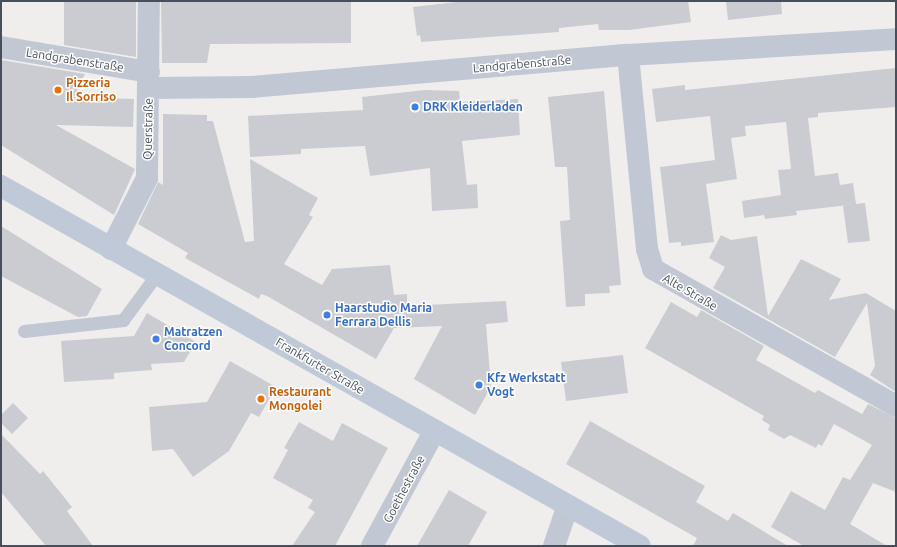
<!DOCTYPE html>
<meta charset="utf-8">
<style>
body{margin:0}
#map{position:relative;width:897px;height:547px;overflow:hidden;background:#f0eeed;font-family:Ubuntu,sans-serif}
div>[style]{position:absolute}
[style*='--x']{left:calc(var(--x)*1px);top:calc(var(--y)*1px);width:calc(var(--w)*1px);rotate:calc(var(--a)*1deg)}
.building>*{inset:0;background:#caccd2}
.lane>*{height:13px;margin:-6.5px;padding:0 6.5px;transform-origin:6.5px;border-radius:6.5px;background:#c1c8d3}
.street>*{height:22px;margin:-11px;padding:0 11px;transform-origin:11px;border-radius:11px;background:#c1c8d3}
.secondary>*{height:22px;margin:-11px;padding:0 11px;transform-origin:11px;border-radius:11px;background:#c0c9d7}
.dots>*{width:11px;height:11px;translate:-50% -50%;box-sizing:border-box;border:2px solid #fff;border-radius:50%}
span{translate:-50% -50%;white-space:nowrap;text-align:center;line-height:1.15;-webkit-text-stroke:3px #fff;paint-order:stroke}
.street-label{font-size:12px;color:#464f5b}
.food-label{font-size:12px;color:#c56008;font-weight:700}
.left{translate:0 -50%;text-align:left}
.shop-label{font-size:12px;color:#366cbe;font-weight:700}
.frame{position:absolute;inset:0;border:2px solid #464f5b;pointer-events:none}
</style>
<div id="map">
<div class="building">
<div style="clip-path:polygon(64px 1px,136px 1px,136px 57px,64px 45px)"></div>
<div style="clip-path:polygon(161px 1px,351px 1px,351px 43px,210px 44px,207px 63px,162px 63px)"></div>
<div style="clip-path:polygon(465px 1px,688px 1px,691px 22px,629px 30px,599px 30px,598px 24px,559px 28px,559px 32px,421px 42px,420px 35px,417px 36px,413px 7px)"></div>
<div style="clip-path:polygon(726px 1px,781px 1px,782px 14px,728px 20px)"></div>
<div style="clip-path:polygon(1px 60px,85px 74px,74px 97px,134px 99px,133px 127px,56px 125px,135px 169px,114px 215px,1px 145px)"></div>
<div style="clip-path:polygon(896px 68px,896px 107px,818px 113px,818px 117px,808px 118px,815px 176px,838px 173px,840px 185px,853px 183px,856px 204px,865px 203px,870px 241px,848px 243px,843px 206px,849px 205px,796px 211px,797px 215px,765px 219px,764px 215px,744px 218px,742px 201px,781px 195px,778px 170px,791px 169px,786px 122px,745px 126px,746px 136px,731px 138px,737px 179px,706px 184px,714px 242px,681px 246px,681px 242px,669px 243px,660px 167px,715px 160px,710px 116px,656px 122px,652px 89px,685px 85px,685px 90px)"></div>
<div style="clip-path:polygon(425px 90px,459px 91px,460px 102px,518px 99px,520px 135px,462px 141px,467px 185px,477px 184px,478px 208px,432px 211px,430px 168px,370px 176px,365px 146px,301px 149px,301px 154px,250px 157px,248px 116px,363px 110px,362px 97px)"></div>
<div style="clip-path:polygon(604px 91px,621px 285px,609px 286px,610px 293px,585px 294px,585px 306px,566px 307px,560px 221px,570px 220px,567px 167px,555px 167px,548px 97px)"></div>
<div style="clip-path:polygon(163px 114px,207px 115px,207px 121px,213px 121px,245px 242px,254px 241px,250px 159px,318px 198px,309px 215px,313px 217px,284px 264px,322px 285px,332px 269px,390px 265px,394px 295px,407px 294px,407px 306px,506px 301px,508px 322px,486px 324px,491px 387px,475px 415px,414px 379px,442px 326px,394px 328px,376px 359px,267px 296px,261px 294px,259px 299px,185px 258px,188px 253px,138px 224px,158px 182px,163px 185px)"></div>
<div style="clip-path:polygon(1px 226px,102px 289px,87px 316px,78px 317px,1px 276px)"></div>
<div style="clip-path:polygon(721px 235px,731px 240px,757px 236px,768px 316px,801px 259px,841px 279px,829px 300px,866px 293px,896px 311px,896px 392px,870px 375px,875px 366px,867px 303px,835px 357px,713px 288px,725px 267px,709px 258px)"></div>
<div style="clip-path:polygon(671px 302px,697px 317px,701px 310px,764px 346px,756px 360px,815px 393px,818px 390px,862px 414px,868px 404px,896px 418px,896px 492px,873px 483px,850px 524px,887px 546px,804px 546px,771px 527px,791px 491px,825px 510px,843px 477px,850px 480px,872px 445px,834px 424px,822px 446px,818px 444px,816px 448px,790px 435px,784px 439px,768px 430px,770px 425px,762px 420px,764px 416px,645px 348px)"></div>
<div style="clip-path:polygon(147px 313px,196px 342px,184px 362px,151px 364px,152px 370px,114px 373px,114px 379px,64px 382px,61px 341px,134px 336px)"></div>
<div style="clip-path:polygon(623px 355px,628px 393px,566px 401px,561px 362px)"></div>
<div style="clip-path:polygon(230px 361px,276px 387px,259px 417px,251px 413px,229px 451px,193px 477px,173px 449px,152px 451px,149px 407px,207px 402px)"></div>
<div style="clip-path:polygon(13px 403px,28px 418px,12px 434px,1px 423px,1px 415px)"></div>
<div style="clip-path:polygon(590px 421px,705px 486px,696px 502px,728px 521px,733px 513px,788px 546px,693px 546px,697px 538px,566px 464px)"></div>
<div style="clip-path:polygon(299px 422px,333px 441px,342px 423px,388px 448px,335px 546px,292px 546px,315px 512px,308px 508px,313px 500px,273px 478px,288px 450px,284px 448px)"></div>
<div style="clip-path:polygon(1px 434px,40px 474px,43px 471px,72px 507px,67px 511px,93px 546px,46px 546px,1px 492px)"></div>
<div style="clip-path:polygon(449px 490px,487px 512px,468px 546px,417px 546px)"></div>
</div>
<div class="lane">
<div style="--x:24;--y:331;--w:100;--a:-6.3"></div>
<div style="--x:123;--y:320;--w:57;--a:-53.5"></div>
</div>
<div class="street">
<div style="--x:1;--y:47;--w:150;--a:9.6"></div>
<div style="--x:628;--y:55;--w:195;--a:84.4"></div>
<div style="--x:647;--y:249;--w:21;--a:73"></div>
<div style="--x:653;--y:269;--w:279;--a:29.4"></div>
<div style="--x:149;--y:88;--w:103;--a:-0.6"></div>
<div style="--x:252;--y:87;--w:377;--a:-4.9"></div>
<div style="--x:628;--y:55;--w:268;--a:-3.4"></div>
<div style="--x:111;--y:249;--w:80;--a:-63.1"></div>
<div style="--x:147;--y:178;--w:177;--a:-89.4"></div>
<div style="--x:372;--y:546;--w:130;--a:-61.5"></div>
<div style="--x:554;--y:546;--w:43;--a:-71.1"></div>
</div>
<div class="secondary">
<div style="--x:1;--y:186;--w:733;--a:29.4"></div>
</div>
<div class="dots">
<div style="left:58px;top:90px;background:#e8710a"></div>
<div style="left:415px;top:107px;background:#3f7fe0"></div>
<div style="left:327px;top:315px;background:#3f7fe0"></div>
<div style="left:156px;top:339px;background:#3f7fe0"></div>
<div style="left:479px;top:385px;background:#3f7fe0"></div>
<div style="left:261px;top:399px;background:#e8710a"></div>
</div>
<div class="street-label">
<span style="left:75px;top:60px;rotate:9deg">Landgrabenstraße</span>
<span style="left:522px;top:64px;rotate:-5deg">Landgrabenstraße</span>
<span style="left:148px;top:129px;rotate:-89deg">Querstraße</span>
<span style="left:690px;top:292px;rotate:30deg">Alte Straße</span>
<span style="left:320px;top:366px;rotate:30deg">Frankfurter Straße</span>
<span style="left:404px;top:489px;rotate:-62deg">Goethestraße</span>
</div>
<div class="food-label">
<span class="left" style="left:66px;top:90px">Pizzeria<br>Il Sorriso</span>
<span class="left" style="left:269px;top:399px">Restaurant<br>Mongolei</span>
</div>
<div class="shop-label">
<span class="left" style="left:423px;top:107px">DRK Kleiderladen</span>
<span class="left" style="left:335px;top:315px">Haarstudio Maria<br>Ferrara Dellis</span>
<span class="left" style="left:164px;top:339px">Matratzen<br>Concord</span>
<span class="left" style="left:487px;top:385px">Kfz Werkstatt<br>Vogt</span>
</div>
<div class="frame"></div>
</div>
